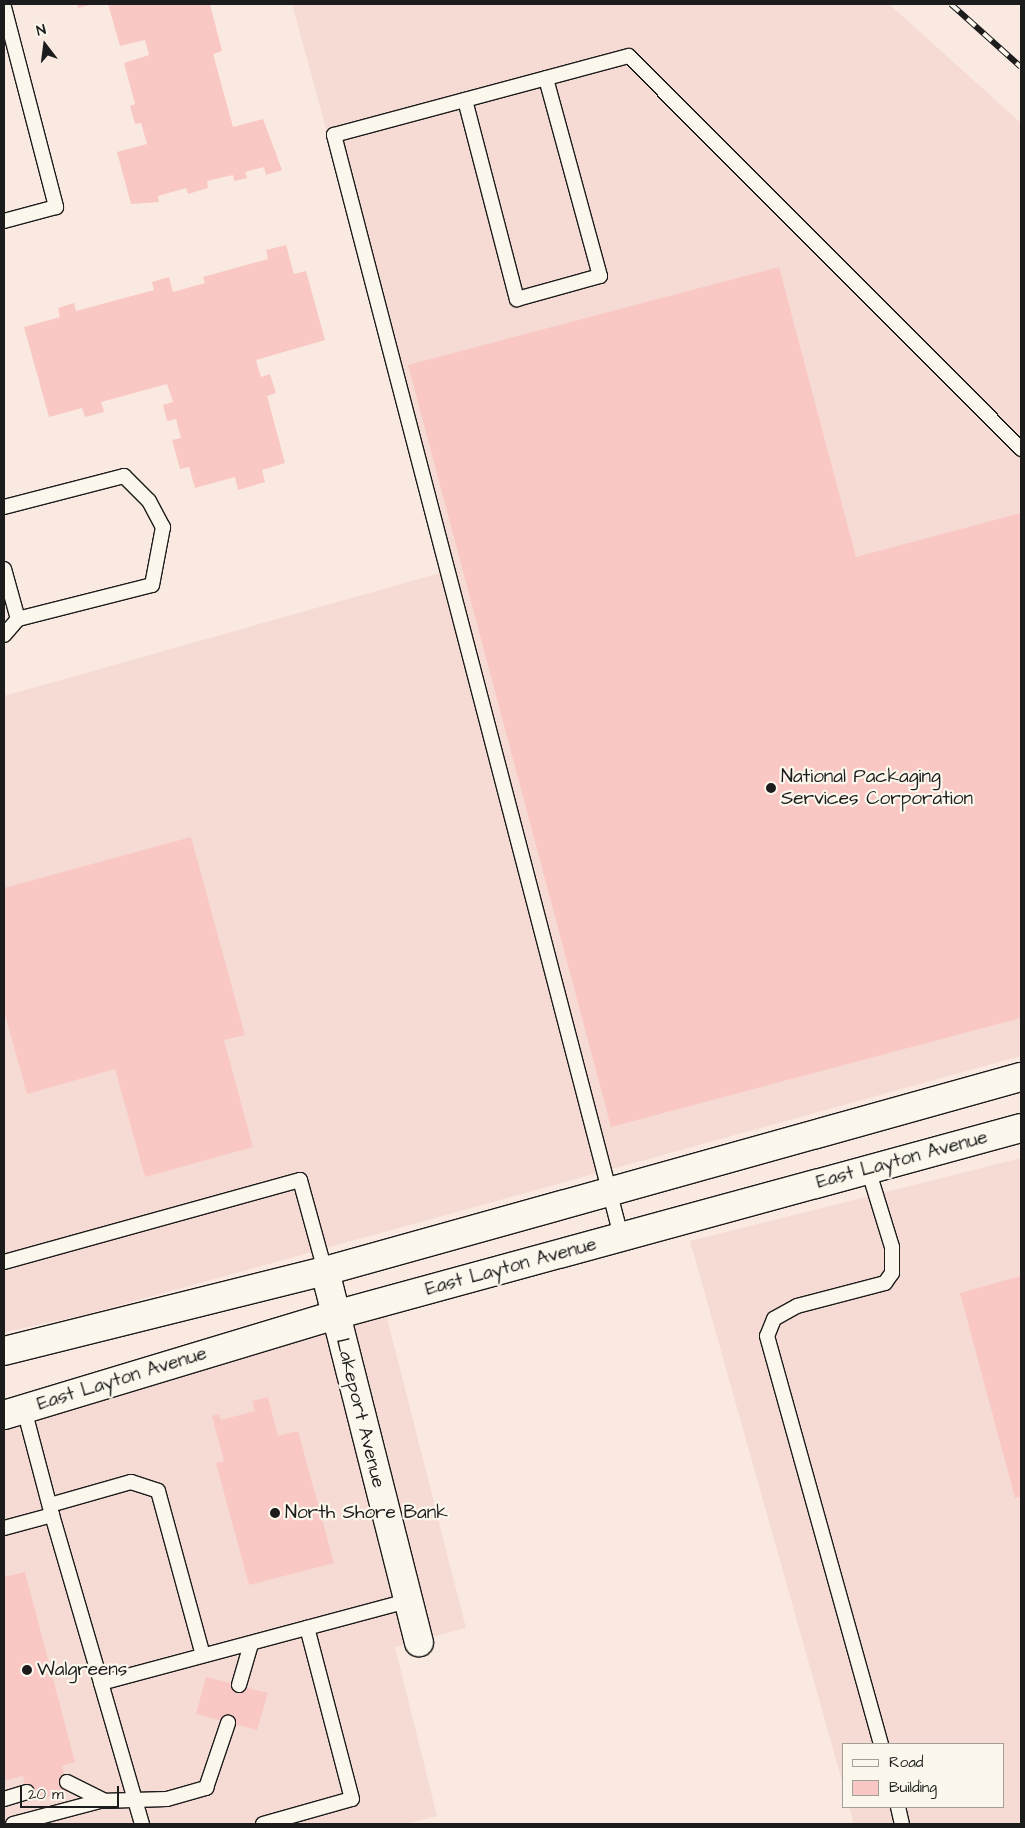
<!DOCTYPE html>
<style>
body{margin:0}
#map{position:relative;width:1025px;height:1828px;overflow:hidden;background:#fae9e0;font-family:"Architects Daughter",sans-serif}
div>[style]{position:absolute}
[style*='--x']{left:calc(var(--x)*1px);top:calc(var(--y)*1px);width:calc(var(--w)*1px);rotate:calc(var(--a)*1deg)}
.built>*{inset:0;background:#f6dbd4}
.building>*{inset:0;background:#f9c8c4}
.roads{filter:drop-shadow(1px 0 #1c1c1c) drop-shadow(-1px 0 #1c1c1c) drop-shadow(0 1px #1c1c1c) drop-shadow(0 -1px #1c1c1c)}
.service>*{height:14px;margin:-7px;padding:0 7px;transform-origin:7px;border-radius:7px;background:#fbf7ec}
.minor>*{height:28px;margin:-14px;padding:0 14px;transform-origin:14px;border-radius:14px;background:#fbf7ec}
.secondary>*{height:28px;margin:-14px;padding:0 14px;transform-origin:14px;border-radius:14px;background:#fbf7ec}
.rail>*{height:5.5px;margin-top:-2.75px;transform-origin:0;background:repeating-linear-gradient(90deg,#fbf7ec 0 11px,#1c1c1c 0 22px);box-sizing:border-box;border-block:1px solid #1c1c1c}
.dots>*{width:14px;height:14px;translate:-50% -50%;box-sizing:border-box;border:2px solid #fbf7ec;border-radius:50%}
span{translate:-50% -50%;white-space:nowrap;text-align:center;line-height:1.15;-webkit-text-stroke:4.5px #fbf7ec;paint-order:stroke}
.poi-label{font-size:19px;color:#1c1c1c}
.left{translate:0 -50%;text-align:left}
.street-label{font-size:19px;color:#1c1c1c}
.frame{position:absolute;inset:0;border:5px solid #1c1c1c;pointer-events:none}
.legend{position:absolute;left:842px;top:1743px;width:162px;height:65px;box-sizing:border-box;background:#fbf7ec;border:1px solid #a29f99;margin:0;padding:6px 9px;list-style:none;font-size:15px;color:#1c1c1c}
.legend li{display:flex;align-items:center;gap:10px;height:25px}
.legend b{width:25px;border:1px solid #a29f99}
.north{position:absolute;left:20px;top:20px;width:50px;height:50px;-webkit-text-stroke:4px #fbf7ec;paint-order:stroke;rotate:345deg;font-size:14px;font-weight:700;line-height:20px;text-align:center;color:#1c1c1c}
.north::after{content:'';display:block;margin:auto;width:18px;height:22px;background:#1c1c1c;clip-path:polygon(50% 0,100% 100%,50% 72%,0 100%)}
.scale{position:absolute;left:20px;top:1786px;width:99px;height:22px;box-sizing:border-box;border:2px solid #1c1c1c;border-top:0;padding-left:6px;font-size:15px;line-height:18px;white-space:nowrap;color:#1c1c1c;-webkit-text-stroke:4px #fbf7ec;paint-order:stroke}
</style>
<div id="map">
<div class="built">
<div style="clip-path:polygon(292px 4px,889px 4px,1021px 123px,1021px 1056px,84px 1315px,4px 1332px,4px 696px,447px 571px)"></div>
<div style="clip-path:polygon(1021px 1158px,1021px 1824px,854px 1824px,849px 1807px,1004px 1807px,1004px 1744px,844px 1744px,844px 1788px,690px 1241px)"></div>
<div style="clip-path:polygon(384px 1306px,466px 1628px,395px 1647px,437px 1816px,405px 1824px,4px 1824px,4px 1415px)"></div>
</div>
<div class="building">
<div style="clip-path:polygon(77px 4px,93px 4px,78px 8px)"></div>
<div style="clip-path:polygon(108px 4px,210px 4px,222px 51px,213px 54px,233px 127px,263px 119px,282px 170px,266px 175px,264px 167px,245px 172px,247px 178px,234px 181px,233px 175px,207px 181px,208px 188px,188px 194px,186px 188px,158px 196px,159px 202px,131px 204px,117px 152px,147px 144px,141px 123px,135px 124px,130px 106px,135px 104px,124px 63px,149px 55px,145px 40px,120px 46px)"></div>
<div style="clip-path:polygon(286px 245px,294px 274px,306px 271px,325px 340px,256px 360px,261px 377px,270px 374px,276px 393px,267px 396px,285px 463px,262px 470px,265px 482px,238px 490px,235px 477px,195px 488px,189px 467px,180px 469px,172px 440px,181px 438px,176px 419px,167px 421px,163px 405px,173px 402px,167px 384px,101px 402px,104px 412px,85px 417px,82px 408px,49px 417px,24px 327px,60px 317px,58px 308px,74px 303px,76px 311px,154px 290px,152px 282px,169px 277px,173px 292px,205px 283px,203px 277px,268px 259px,266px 250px)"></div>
<div style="clip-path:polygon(779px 267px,856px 557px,1021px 513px,1021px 1018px,611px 1127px,408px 365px)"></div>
<div style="clip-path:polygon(191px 837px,245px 1035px,224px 1040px,253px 1147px,145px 1177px,115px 1069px,27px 1094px,4px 1011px,4px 888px)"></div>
<div style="clip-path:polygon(1021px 1276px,1021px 1496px,1015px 1498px,960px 1293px)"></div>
<div style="clip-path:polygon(268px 1397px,278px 1436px,298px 1431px,334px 1563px,249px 1585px,216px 1463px,224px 1461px,212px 1416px,219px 1414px,221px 1420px,255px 1411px,252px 1401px)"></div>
<div style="clip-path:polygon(25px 1572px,75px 1762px,62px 1766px,69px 1791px,29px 1802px,23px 1776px,4px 1781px,4px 1577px)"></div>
<div style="clip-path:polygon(206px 1677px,268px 1693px,257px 1730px,196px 1714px)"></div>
</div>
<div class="roads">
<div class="service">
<div style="--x:4;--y:7;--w:207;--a:75.4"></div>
<div style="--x:56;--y:207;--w:54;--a:164.9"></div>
<div style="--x:465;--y:100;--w:206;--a:75.4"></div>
<div style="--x:517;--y:299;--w:86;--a:-15.5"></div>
<div style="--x:600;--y:276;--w:205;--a:-105.3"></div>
<div style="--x:4;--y:507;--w:124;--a:-14.5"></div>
<div style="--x:124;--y:476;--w:35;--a:45"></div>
<div style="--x:149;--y:501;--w:30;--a:62"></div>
<div style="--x:163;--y:527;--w:59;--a:100.7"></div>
<div style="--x:152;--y:585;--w:138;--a:165.8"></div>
<div style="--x:18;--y:619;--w:21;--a:131"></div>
<div style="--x:4;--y:569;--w:52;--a:74.4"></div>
<div style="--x:868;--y:1169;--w:82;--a:72.9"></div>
<div style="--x:892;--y:1247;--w:26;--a:90"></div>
<div style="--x:892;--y:1273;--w:12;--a:125"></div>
<div style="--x:885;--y:1283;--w:91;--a:165.4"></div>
<div style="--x:797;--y:1306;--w:26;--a:151"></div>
<div style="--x:774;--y:1319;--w:18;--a:112"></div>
<div style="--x:767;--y:1336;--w:424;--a:74.4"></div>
<div style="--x:621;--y:1236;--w:1138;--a:-104.61"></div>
<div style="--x:334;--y:135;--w:305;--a:-15"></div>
<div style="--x:629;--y:56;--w:555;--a:45.07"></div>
<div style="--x:4;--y:1262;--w:307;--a:-15.5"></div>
<div style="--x:300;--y:1180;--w:94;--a:74.6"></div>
<div style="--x:50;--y:1505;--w:84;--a:-15.9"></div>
<div style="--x:131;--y:1482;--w:28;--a:18"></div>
<div style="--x:158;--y:1491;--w:170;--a:74.7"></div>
<div style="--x:52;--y:1515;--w:175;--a:73.7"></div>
<div style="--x:101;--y:1683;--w:318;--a:-15"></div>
<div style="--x:4;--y:1528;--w:50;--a:-15.2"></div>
<div style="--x:52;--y:1515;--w:110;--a:-104.8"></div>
<div style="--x:101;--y:1683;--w:147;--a:73.8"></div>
<div style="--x:239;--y:1685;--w:43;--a:-73.7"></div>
<div style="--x:67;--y:1782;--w:42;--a:26.6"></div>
<div style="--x:4;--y:1799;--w:24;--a:-17"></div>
<div style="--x:898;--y:1807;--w:17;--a:77"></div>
<div style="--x:13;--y:1824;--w:90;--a:-14.8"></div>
<div style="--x:100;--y:1801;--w:67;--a:-1.7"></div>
<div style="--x:167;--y:1799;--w:41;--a:-15.8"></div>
<div style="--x:206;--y:1788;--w:69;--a:-71.3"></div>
<div style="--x:263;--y:1824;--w:92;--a:-15.7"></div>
<div style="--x:352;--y:1799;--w:177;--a:-104.7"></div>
</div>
<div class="minor">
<div style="--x:325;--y:1271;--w:383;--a:75.8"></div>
</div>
<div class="secondary">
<div style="--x:4;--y:1351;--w:331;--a:-14"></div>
<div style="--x:325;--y:1271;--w:723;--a:-15.58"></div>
<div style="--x:4;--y:1415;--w:346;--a:-16.8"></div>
<div style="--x:335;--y:1315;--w:711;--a:-15.25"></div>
</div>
</div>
<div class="rail">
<div style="--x:951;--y:4;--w:94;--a:42"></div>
</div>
<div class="dots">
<div style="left:771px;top:788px;background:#1c1c1c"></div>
<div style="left:275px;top:1513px;background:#1c1c1c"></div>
<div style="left:27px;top:1670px;background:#1c1c1c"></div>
</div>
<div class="poi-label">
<span class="left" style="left:781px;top:788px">National Packaging<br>Services Corporation</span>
<span class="left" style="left:285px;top:1513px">North Shore Bank</span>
<span class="left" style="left:37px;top:1670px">Walgreens</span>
</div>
<div class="street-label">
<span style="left:902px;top:1160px;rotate:-15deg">East Layton Avenue</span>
<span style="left:511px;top:1267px;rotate:-15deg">East Layton Avenue</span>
<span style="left:122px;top:1379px;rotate:-17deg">East Layton Avenue</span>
<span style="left:360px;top:1413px;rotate:76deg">Lakeport Avenue</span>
</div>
<div class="frame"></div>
<ul class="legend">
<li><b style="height:6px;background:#fbf7ec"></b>Road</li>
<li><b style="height:14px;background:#f9c8c4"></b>Building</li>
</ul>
<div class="north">N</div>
<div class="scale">20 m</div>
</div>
